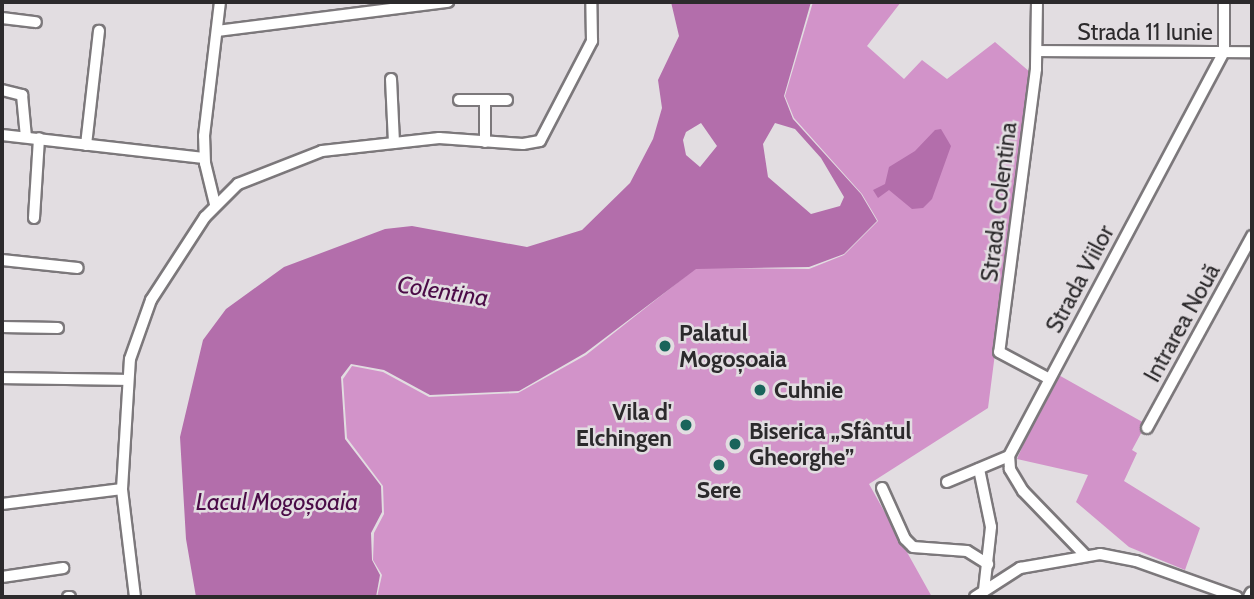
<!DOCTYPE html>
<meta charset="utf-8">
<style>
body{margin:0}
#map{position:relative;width:1254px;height:599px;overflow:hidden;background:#e2dde1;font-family:Cabin,sans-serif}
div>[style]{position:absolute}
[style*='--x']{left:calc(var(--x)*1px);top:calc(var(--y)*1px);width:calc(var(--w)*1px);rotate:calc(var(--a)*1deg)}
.green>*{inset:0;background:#d293c9}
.water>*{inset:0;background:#b36eab}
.roads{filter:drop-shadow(2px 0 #7c787b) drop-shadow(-2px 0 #7c787b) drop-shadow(0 2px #7c787b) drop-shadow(0 -2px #7c787b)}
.minor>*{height:10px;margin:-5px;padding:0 5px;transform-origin:5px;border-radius:5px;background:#fff}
.major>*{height:12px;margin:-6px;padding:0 6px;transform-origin:6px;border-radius:6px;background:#fff}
.dots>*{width:19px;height:19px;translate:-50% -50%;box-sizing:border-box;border:4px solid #e2dde1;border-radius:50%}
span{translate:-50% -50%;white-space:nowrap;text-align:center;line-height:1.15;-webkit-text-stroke:5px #e2dde1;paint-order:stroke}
.street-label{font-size:23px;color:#2c2a2c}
.poi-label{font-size:23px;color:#2c2a2c;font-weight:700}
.left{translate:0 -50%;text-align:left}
.right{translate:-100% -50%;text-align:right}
.water-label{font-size:24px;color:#4b0b47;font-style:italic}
.frame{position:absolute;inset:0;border:4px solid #2c2a2c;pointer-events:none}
</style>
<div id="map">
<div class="green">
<div style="clip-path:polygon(813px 2px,901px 2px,867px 46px,904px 79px,922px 60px,947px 79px,995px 42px,1031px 73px,988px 408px,869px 484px,932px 597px,377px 597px,382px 575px,373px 560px,374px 533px,384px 514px,383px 486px,347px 438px,343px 379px,352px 366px,383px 372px,429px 397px,518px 393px,586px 355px,696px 268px,809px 269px,844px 255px,878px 221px,862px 194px,794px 118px,785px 96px)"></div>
<div style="clip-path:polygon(1055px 373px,1146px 424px,1132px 450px,1137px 453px,1124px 481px,1200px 528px,1185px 570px,1129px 547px,1076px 502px,1088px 475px,1017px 459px)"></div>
</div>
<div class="water">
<div style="clip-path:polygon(evenodd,671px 2px,811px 2px,784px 96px,793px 119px,861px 194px,877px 221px,844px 254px,809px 267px,696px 269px,585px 353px,519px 391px,430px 395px,384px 370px,351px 364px,341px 377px,345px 439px,381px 486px,382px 512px,371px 533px,372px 560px,380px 575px,376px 597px,196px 597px,186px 539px,180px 437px,203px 340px,226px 309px,284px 267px,385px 229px,412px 226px,527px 247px,582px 230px,630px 183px,653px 139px,662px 108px,658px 80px,679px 36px,671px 2px,701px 123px,717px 146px,700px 167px,686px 155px,683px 140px,686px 132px,701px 123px,671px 2px,775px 123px,795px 129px,821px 158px,844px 197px,840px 206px,811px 214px,768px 177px,763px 144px,775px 123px)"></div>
<div style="clip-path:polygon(941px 129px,951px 146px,932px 199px,923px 208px,912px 209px,889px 190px,878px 198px,873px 190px,885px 184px,889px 167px,915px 151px,935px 130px)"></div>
</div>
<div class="roads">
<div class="minor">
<div style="--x:1037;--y:2;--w:67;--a:90.9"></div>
<div style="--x:1036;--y:69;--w:285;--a:97.4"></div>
<div style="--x:999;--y:352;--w:55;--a:28"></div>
<div style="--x:2;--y:18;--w:34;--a:7"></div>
<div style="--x:217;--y:31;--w:233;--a:-7.2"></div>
<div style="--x:1037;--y:51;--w:215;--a:0.3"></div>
<div style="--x:391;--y:79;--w:64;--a:87.3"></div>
<div style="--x:2;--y:90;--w:21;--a:14"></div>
<div style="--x:22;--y:95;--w:42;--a:84.6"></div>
<div style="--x:459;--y:100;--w:48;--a:0"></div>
<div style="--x:485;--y:100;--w:42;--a:90"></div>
<div style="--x:2;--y:135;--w:203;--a:6.5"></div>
<div style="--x:86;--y:145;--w:115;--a:-83.5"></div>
<div style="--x:215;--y:204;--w:42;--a:-103.7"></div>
<div style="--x:205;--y:163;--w:27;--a:-92"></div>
<div style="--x:204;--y:136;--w:135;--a:-83.2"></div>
<div style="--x:34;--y:218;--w:80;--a:-86.4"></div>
<div style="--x:2;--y:260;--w:76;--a:6"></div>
<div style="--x:2;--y:327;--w:56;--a:1"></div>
<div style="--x:2;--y:378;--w:126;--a:0.9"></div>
<div style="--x:1147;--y:428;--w:219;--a:-61.3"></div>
<div style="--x:979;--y:469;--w:59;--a:78.3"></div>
<div style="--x:991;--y:527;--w:63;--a:96.3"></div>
<div style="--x:947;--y:482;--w:67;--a:-22.8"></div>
<div style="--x:882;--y:488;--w:56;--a:65.7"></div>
<div style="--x:905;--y:539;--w:11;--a:45"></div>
<div style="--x:913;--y:547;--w:54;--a:4.2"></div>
<div style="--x:967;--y:551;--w:25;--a:32"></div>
<div style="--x:2;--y:504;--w:121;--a:-7.1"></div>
<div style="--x:1085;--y:555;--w:89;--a:-134.1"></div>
<div style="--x:1023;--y:491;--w:26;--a:-121"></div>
<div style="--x:1010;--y:469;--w:13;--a:-94"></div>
<div style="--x:1009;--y:456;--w:459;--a:-62"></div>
<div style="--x:1224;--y:51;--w:49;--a:-90"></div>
<div style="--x:2;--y:577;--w:62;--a:-8.4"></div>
<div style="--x:68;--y:597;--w:2;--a:0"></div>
<div style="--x:135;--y:597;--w:109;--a:-96.9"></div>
<div style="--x:122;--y:489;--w:130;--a:-86.5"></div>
<div style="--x:130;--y:359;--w:63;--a:-70.4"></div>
<div style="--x:151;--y:300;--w:99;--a:-57"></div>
<div style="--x:205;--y:217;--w:47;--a:-45"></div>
<div style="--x:238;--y:184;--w:90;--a:-21.4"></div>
<div style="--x:322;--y:151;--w:118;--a:-6.3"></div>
<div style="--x:439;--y:138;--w:84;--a:4.1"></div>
<div style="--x:523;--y:144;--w:17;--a:-10"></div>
<div style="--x:540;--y:141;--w:113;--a:-62.5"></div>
<div style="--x:592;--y:41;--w:39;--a:-91"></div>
<div style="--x:975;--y:597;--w:54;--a:-32.8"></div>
<div style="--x:1020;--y:568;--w:81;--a:-9.9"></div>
<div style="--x:1100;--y:554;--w:37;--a:11"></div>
<div style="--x:1136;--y:561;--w:107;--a:19.6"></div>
</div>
<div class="major">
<div style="--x:1250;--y:597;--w:4;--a:-63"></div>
</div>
</div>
<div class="dots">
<div style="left:665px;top:346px;background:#19645b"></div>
<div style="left:760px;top:390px;background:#19645b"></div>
<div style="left:686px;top:425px;background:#19645b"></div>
<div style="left:735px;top:444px;background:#19645b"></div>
<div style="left:719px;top:465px;background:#19645b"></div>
</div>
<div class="street-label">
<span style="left:1145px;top:32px">Strada 11 Iunie</span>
<span style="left:999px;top:202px;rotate:-83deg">Strada Colentina</span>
<span style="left:1080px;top:279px;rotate:-62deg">Strada Viilor</span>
<span style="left:1182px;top:323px;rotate:-61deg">Intrarea Nouă</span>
</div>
<div class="poi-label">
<span class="left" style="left:679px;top:346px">Palatul<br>Mogoșoaia</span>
<span class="left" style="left:774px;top:390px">Cuhnie</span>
<span class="right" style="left:672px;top:425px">Vila d'<br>Elchingen</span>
<span class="left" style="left:749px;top:444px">Biserica „Sfântul<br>Gheorghe”</span>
<span style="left:719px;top:490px">Sere</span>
</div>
<div class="water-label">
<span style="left:443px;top:291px;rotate:9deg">Colentina</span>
<span style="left:277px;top:502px">Lacul Mogoșoaia</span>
</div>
<div class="frame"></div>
</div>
